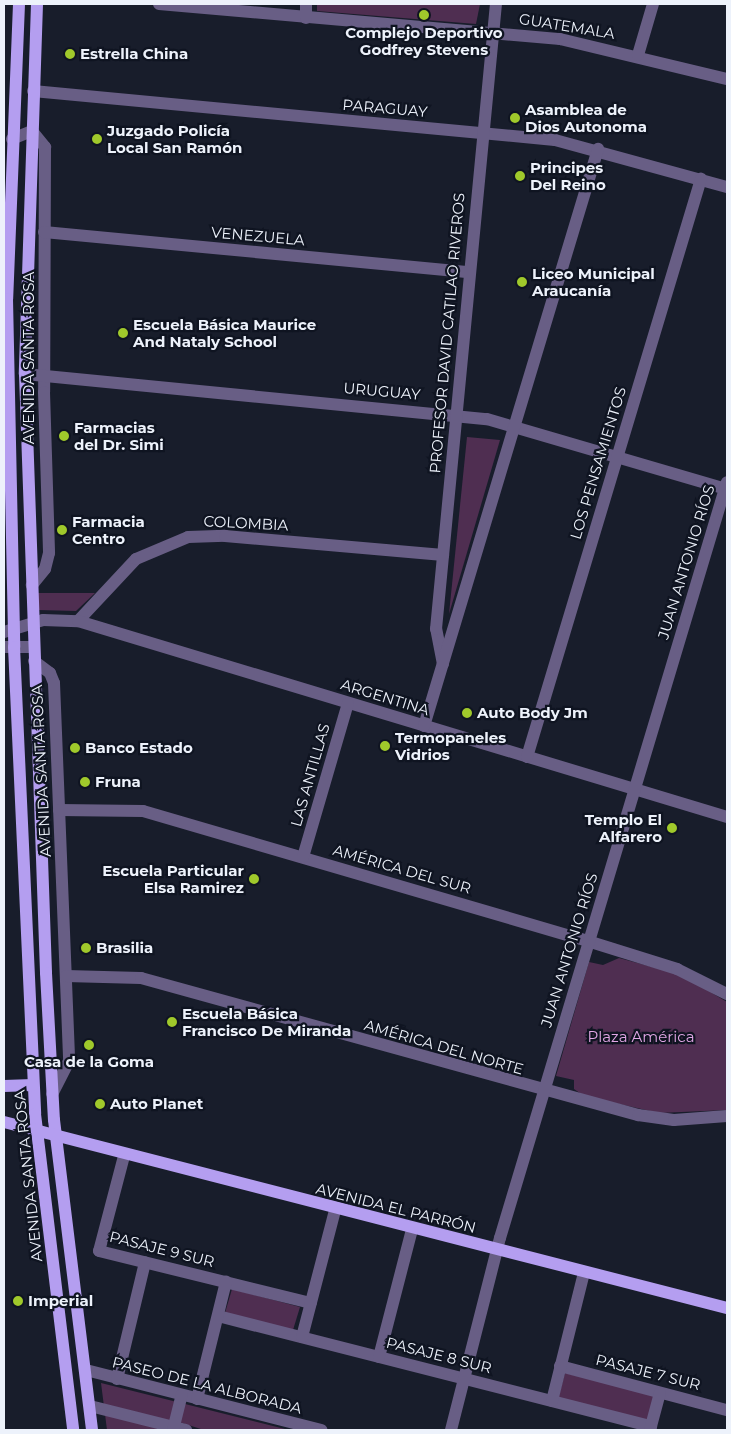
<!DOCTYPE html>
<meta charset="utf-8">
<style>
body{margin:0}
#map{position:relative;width:731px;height:1434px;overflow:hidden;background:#181d2b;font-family:Montserrat,sans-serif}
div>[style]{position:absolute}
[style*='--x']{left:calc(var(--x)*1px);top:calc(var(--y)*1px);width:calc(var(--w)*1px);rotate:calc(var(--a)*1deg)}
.green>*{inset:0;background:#4f2e51}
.minor>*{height:12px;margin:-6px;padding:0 6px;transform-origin:6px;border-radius:6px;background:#685e85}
.major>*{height:12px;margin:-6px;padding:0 6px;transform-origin:6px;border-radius:6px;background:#b49ef0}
.dots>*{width:14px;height:14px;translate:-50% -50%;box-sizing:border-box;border:2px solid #0f1421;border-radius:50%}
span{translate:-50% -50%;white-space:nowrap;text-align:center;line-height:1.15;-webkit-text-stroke:4.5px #0f1421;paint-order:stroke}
.street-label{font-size:15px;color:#edf2fb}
.poi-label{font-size:15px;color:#edf2fb;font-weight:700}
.left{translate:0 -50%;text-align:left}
.right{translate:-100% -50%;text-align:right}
.park-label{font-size:15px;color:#e1a6e5}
.frame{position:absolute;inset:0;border:5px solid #edf2fb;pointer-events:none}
</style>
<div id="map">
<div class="green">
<div style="clip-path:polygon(317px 4px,480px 4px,476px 24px,317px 11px)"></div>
<div style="clip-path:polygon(467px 437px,500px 440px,449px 614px)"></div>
<div style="clip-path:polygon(36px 593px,95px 593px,76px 611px,38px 610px)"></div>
<div style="clip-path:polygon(619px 958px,682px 975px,727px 1002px,727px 1110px,659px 1113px,584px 1096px,574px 1089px,574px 1080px,556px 1076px,589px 962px,603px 965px)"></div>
<div style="clip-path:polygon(232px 1289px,300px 1307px,293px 1330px,225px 1313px)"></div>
<div style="clip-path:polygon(565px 1373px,654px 1395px,647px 1422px,558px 1399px)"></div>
<div style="clip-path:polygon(101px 1383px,289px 1430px,204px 1430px,179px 1422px,177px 1430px,107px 1430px)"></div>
</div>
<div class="minor">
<div style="--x:159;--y:4;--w:403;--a:5"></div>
<div style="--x:560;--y:39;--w:172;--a:13.5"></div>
<div style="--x:306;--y:18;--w:14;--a:-90"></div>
<div style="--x:638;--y:55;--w:53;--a:-73.6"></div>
<div style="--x:33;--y:91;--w:524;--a:5.36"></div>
<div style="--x:555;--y:140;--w:178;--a:15.3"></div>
<div style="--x:12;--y:139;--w:22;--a:-22"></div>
<div style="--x:32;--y:131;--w:21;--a:51"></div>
<div style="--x:45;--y:147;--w:245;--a:90.2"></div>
<div style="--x:44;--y:392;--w:161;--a:88.2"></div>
<div style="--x:49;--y:553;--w:16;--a:104"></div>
<div style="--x:45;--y:569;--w:21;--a:129"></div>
<div style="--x:44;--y:232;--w:427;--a:5.4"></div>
<div style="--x:25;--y:374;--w:464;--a:5.6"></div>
<div style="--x:487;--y:419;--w:250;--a:16.3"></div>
<div style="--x:78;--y:621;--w:85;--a:-46.9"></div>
<div style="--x:136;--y:559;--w:56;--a:-22.9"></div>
<div style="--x:188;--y:537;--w:37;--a:-2"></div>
<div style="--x:225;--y:536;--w:219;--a:5"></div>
<div style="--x:4;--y:632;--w:41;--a:-17.1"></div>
<div style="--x:43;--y:620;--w:35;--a:2"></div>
<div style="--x:78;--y:621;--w:678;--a:16.8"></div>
<div style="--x:4;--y:647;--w:30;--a:0"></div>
<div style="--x:34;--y:661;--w:20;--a:37"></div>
<div style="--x:50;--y:673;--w:11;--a:68"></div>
<div style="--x:54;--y:683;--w:378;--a:87.7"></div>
<div style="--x:69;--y:1061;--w:37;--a:117"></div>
<div style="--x:443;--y:664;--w:36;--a:-101"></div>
<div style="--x:436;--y:629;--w:628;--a:-84.52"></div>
<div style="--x:424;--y:726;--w:603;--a:-73.22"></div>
<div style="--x:527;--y:757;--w:604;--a:-73.25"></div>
<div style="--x:59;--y:810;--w:84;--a:0.7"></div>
<div style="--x:143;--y:811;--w:453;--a:16.3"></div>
<div style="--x:578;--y:938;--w:104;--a:17.4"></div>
<div style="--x:677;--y:969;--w:56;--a:26.6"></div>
<div style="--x:303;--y:857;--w:160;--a:-73.7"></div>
<div style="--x:66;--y:976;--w:75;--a:1.5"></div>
<div style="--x:141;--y:978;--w:516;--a:15.41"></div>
<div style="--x:638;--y:1115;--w:36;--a:8"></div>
<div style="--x:674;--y:1120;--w:53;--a:-4.3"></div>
<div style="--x:124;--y:1156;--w:98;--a:104.7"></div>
<div style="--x:99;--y:1251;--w:218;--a:13.8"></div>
<div style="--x:218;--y:1316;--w:447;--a:14.3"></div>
<div style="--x:302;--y:1337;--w:131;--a:-75.4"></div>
<div style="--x:379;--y:1357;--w:132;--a:-75.5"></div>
<div style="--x:560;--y:1366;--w:173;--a:14.8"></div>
<div style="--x:86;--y:1370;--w:243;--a:14.3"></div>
<div style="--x:117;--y:1379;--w:120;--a:-76.5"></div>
<div style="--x:197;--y:1399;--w:121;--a:-76.1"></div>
<div style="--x:552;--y:1401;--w:132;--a:-76"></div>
<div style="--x:90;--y:1406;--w:99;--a:14"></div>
<div style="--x:173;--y:1430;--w:36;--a:-76"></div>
<div style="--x:451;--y:1430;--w:198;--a:-75.7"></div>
<div style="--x:500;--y:1238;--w:789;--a:-73.29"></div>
<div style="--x:650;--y:1430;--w:38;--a:-75"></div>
</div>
<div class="major">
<div style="--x:19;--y:4;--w:295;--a:92.3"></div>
<div style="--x:7;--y:299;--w:348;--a:88.8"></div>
<div style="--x:14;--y:647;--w:467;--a:87.4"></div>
<div style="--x:35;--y:1114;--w:318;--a:83.1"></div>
<div style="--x:37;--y:4;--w:370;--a:91.9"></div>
<div style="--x:25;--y:374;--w:599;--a:87.99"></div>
<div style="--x:46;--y:973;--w:147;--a:86.9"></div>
<div style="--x:54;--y:1120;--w:312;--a:83"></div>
<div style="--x:4;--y:1086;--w:29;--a:-2"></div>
<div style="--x:4;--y:1122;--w:747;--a:14.43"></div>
</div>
<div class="dots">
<div style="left:424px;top:15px;background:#a0c92b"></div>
<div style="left:70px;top:54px;background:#a0c92b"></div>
<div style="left:515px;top:118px;background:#a0c92b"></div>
<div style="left:97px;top:139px;background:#a0c92b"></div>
<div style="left:520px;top:176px;background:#a0c92b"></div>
<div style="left:522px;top:282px;background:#a0c92b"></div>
<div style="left:123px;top:333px;background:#a0c92b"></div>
<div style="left:64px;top:436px;background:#a0c92b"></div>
<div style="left:62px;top:530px;background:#a0c92b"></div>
<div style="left:467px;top:713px;background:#a0c92b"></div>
<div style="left:385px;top:746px;background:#a0c92b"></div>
<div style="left:75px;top:748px;background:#a0c92b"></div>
<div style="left:85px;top:782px;background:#a0c92b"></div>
<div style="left:672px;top:828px;background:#a0c92b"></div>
<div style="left:254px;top:879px;background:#a0c92b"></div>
<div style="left:86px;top:948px;background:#a0c92b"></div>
<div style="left:172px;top:1022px;background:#a0c92b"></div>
<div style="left:89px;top:1045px;background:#a0c92b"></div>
<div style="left:100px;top:1104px;background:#a0c92b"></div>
<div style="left:18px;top:1301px;background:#a0c92b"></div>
</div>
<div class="street-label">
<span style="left:567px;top:26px;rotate:9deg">GUATEMALA</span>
<span style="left:385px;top:108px;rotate:5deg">PARAGUAY</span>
<span style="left:258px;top:236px;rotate:5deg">VENEZUELA</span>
<span style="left:447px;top:333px;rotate:-85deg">PROFESOR DAVID CATILAO RIVEROS</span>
<span style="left:29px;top:358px;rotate:-90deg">AVENIDA SANTA ROSA</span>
<span style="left:382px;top:391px;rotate:5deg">URUGUAY</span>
<span style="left:598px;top:463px;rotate:-73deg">LOS PENSAMIENTOS</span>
<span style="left:246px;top:523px;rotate:3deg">COLOMBIA</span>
<span style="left:686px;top:562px;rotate:-73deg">JUAN ANTONIO RÍOS</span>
<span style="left:385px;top:697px;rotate:17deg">ARGENTINA</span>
<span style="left:41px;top:771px;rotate:-93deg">AVENIDA SANTA ROSA</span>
<span style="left:310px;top:775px;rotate:-74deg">LAS ANTILLAS</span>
<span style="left:402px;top:869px;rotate:16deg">AMÉRICA DEL SUR</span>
<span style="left:569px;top:950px;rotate:-73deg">JUAN ANTONIO RÍOS</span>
<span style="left:444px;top:1047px;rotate:16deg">AMÉRICA DEL NORTE</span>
<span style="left:28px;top:1176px;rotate:-96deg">AVENIDA SANTA ROSA</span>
<span style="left:396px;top:1208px;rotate:14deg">AVENIDA EL PARRÓN</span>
<span style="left:162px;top:1249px;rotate:14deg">PASAJE 9 SUR</span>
<span style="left:439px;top:1355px;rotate:14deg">PASAJE 8 SUR</span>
<span style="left:648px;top:1372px;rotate:14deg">PASAJE 7 SUR</span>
<span style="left:207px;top:1385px;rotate:14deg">PASEO DE LA ALBORADA</span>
</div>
<div class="poi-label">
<span style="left:424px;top:41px">Complejo Deportivo<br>Godfrey Stevens</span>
<span class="left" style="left:80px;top:54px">Estrella China</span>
<span class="left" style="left:525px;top:118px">Asamblea de<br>Dios Autonoma</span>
<span class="left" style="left:107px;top:139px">Juzgado Policía<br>Local San Ramón</span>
<span class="left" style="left:530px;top:176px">Principes<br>Del Reino</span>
<span class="left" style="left:532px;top:282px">Liceo Municipal<br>Araucanía</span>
<span class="left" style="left:133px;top:333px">Escuela Básica Maurice<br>And Nataly School</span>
<span class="left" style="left:74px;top:436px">Farmacias<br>del Dr. Simi</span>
<span class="left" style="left:72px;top:530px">Farmacia<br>Centro</span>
<span class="left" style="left:477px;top:713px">Auto Body Jm</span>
<span class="left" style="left:395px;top:746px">Termopaneles<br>Vidrios</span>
<span class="left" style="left:85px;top:748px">Banco Estado</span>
<span class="left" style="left:95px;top:782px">Fruna</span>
<span class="right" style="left:662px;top:828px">Templo El<br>Alfarero</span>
<span class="right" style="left:244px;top:879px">Escuela Particular<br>Elsa Ramirez</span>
<span class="left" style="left:96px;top:948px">Brasilia</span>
<span class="left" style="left:182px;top:1022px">Escuela Básica<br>Francisco De Miranda</span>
<span style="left:89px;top:1062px">Casa de la Goma</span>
<span class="left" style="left:110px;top:1104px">Auto Planet</span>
<span class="left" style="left:28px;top:1301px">Imperial</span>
</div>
<div class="park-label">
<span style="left:641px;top:1037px">Plaza América</span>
</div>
<div class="frame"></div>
</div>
